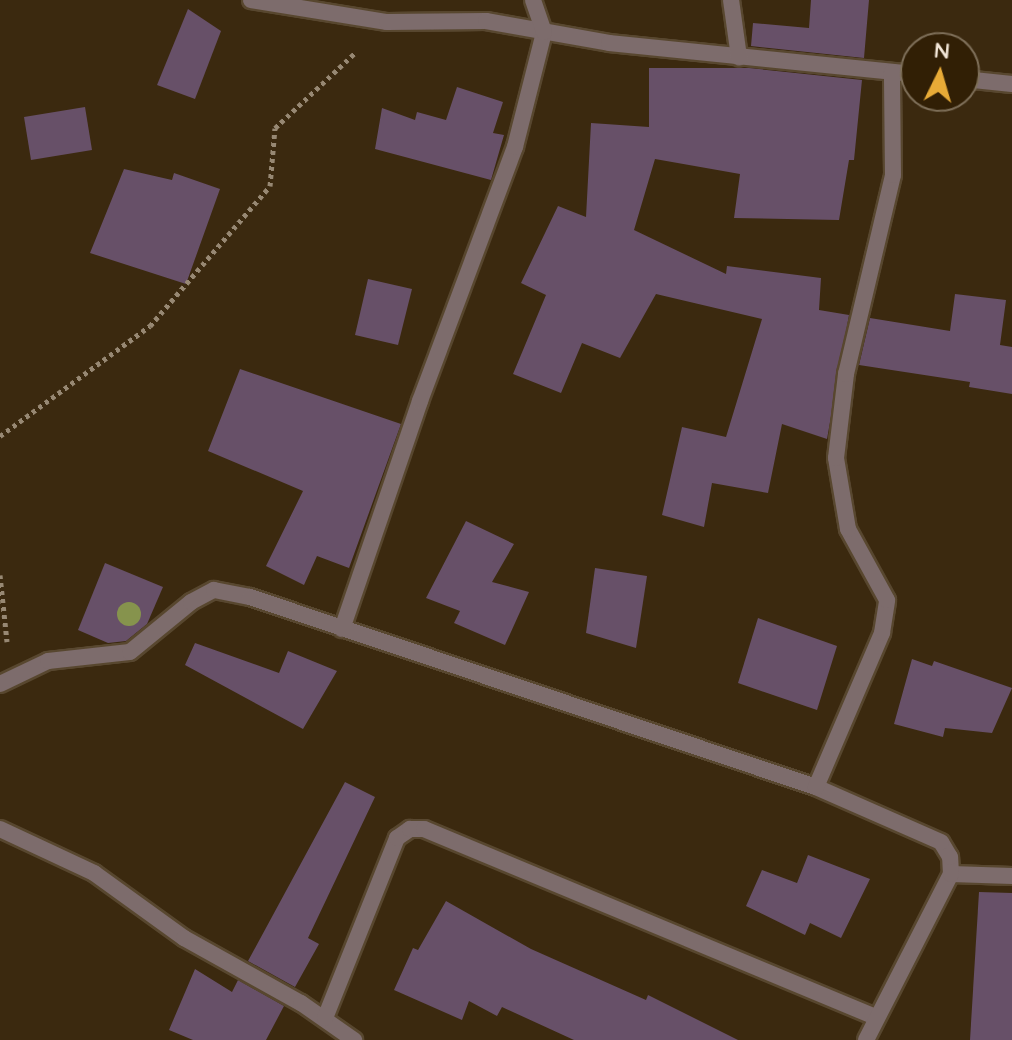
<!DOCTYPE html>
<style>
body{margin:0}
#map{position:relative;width:1012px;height:1040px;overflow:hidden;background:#3b290f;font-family:Quicksand,sans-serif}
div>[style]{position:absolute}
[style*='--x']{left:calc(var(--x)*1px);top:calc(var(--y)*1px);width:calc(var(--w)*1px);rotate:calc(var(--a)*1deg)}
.building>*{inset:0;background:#675068}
.path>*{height:5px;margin-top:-2.5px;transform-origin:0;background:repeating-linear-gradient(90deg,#978873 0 4px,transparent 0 8px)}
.roads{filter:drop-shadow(2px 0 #58472f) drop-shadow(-2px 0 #58472f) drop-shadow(0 2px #58472f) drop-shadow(0 -2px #58472f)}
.street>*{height:16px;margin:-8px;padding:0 8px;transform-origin:8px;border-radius:8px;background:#7d6c6c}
.trees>*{width:24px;height:24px;margin:-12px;border-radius:50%;background:#86934d}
span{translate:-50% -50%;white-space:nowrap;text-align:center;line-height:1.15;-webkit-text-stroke:8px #311f05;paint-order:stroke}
.north{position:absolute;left:900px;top:32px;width:80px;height:80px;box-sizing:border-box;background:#311f05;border:2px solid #7e6f59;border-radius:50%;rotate:5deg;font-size:22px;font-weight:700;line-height:32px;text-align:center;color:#f2e6d7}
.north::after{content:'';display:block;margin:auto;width:28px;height:36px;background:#e8ab37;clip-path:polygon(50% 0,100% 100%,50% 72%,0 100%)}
</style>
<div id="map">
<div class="building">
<div style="clip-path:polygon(811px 0,869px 0,864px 58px,751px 46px,753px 23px,809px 28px)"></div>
<div style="clip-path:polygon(188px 9px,221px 31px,195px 99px,157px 85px)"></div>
<div style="clip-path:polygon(649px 68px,749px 68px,862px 80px,854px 160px,849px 160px,839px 220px,734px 218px,740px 174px,655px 159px,634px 230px,726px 274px,727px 266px,821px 278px,819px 310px,849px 315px,827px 439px,782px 424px,768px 493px,712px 483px,704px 527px,662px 515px,682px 427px,726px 437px,762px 319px,656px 294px,620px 358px,582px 343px,561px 393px,513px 374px,546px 295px,521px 283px,558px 206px,586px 217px,591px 123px,649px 127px)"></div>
<div style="clip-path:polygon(457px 87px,503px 102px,493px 133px,504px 135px,491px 180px,375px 149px,382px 108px,415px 120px,417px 112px,446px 120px)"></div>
<div style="clip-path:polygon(85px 107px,92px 150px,31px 160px,24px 117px)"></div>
<div style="clip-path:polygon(124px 169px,172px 180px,174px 173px,220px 189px,186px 284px,90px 253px)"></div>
<div style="clip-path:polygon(368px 279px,412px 289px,398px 345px,355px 335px)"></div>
<div style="clip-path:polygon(955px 294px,1006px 300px,1000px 345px,1012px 347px,1012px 394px,969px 387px,970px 382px,859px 365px,870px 318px,950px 331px)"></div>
<div style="clip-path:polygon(240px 369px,401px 424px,349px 568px,317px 556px,304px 585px,266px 566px,303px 491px,208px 451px)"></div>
<div style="clip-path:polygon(466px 521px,514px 544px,492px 582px,529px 592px,505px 645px,454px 623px,460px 611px,426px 598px)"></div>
<div style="clip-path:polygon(105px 563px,163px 587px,147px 624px,126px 641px,108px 643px,78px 630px)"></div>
<div style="clip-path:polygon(595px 568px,647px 576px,636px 648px,586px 633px)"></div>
<div style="clip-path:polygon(758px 618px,837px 646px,817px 710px,738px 683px)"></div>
<div style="clip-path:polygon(195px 643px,279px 673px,288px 651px,337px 671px,303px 729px,185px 665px)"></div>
<div style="clip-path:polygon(912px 659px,932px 666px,934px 661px,1012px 688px,992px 733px,945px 728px,943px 737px,894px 724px)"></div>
<div style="clip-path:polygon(345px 782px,375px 797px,308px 938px,319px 944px,295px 987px,248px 961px)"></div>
<div style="clip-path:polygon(808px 855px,870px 879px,841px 938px,810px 923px,805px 935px,746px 906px,762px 870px,797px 883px)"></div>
<div style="clip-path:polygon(979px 892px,1012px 893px,1012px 1040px,970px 1040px)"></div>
<div style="clip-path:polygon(446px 901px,531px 949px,646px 1000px,648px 995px,738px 1040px,574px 1040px,502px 1007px,497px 1016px,469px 1001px,462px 1020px,394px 990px,413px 948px,418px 950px)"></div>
<div style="clip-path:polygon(195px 969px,232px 992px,238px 980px,284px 1006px,266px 1040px,193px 1040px,169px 1030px)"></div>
</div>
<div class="path">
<div style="--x:0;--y:436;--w:186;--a:-36.3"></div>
<div style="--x:150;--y:326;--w:184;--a:-49.4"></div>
<div style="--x:270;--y:186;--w:58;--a:-85.1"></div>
<div style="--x:275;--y:128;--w:111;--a:-43.2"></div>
<div style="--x:0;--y:575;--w:67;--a:84"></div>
</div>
<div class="roads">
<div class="street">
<div style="--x:251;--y:0;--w:138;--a:9.2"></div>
<div style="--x:387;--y:22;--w:99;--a:-0.6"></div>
<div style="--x:486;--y:21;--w:125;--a:10.1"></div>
<div style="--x:609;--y:43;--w:309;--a:5.8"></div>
<div style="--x:731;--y:0;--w:58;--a:82"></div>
<div style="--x:964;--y:79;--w:48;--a:5.9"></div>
<div style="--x:342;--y:629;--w:241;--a:-71.1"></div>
<div style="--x:420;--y:401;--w:271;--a:-69.5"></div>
<div style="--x:515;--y:147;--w:119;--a:-75.8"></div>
<div style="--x:544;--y:32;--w:34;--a:-109"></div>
<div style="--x:0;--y:684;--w:53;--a:-25.6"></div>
<div style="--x:48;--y:661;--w:82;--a:-6.3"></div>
<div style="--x:130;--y:652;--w:79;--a:-39.3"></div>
<div style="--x:191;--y:602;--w:26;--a:-28"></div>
<div style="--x:214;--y:590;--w:37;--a:11"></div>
<div style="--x:250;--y:597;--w:597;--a:18.56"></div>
<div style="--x:0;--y:829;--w:104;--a:25.1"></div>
<div style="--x:94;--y:873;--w:111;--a:35.8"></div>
<div style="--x:184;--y:938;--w:134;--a:29.1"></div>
<div style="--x:301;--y:1003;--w:65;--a:34.9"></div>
<div style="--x:951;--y:874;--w:61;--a:1.9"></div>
<div style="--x:325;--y:1018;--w:194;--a:-68.2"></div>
<div style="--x:397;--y:838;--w:16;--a:-35"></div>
<div style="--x:410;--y:829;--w:14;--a:0"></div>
<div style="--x:424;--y:829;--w:490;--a:22.6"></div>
<div style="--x:866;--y:1040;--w:186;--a:-62.9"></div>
<div style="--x:951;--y:874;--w:17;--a:-93"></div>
<div style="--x:950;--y:857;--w:17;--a:-121"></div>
<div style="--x:941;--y:842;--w:137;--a:-156.3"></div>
<div style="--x:816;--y:787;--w:168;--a:-66.8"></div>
<div style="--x:882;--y:633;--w:33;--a:-81"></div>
<div style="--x:887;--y:600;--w:81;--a:-118.8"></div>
<div style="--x:848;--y:529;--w:72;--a:-99.6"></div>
<div style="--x:836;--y:458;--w:85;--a:-83.2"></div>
<div style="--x:846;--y:374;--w:204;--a:-76.7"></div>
<div style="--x:893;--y:175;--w:103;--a:-90.6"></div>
</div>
</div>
<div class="trees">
<div style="left:129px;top:614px"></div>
</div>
<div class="north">N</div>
</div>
